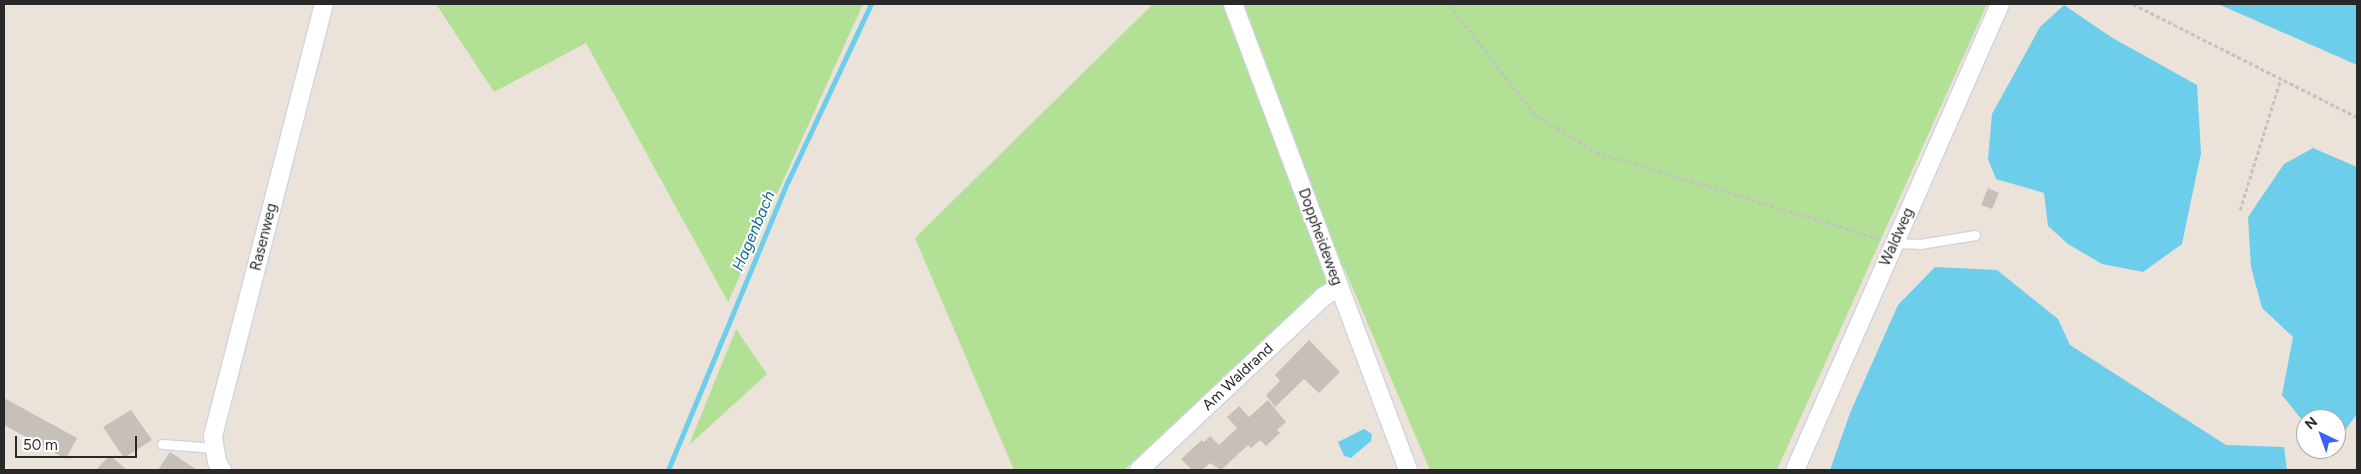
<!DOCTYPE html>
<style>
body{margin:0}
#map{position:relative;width:2361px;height:474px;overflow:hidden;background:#ebe3da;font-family:Figtree,sans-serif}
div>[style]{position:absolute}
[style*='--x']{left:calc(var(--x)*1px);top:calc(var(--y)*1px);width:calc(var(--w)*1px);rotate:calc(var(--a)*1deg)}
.green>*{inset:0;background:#b2e196}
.water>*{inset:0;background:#6dceec}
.stream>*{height:5px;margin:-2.5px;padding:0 2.5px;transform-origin:2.5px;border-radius:2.5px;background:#6dceec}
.building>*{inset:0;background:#c6c0b9}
.path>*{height:3px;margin-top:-1.5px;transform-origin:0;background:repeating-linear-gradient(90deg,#c3c3c3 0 4px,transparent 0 6.5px)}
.roads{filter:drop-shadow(1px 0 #cfd3e1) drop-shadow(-1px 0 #cfd3e1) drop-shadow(0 1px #cfd3e1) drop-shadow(0 -1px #cfd3e1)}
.service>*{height:9px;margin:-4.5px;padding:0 4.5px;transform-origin:4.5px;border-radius:4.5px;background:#fff}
.minor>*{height:18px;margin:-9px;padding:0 9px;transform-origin:9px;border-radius:9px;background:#fff}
span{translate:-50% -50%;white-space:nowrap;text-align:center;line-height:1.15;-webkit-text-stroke:4px #fff;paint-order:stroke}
.street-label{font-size:15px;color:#282828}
.water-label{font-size:16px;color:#0f6b96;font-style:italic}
.frame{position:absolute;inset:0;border:5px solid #282828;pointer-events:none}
.north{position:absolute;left:2296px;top:409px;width:50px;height:50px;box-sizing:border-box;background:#fff;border:1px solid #a9a9a9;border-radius:50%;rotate:318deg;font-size:14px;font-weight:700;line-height:20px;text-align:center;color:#282828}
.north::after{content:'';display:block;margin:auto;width:18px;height:22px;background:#3a62f7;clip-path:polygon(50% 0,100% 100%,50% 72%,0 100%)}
.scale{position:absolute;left:15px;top:436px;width:122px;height:22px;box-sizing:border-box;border:2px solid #282828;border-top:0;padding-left:6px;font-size:15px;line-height:18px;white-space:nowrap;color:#282828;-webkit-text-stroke:4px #fff;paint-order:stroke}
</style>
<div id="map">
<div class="green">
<div style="clip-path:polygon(436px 4px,863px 4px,787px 172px,764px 162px,787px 172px,728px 302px,586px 43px,494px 92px)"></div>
<div style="clip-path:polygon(1153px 4px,1987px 4px,1777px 470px,1430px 470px,1344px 268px,1124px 470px,1014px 470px,915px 238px)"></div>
<div style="clip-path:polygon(736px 329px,767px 374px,689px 445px)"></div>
</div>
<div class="water">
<div style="clip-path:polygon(2218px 4px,2357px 4px,2357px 65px)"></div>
<div style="clip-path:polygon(2064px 5px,2111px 37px,2197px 85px,2201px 153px,2182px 244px,2143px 272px,2102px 264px,2068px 244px,2048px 226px,2044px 193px,1996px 179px,1988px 159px,1992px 114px,2040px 27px)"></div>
<div style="clip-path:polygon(2313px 148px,2357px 167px,2357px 414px,2337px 441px,2336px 419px,2306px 419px,2306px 425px,2282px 395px,2293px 337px,2262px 308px,2251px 267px,2248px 217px,2284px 164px)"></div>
<div style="clip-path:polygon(1935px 267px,1997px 270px,2058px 319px,2070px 345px,2226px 445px,2284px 447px,2287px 470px,1830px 470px,1850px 413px,1898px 305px)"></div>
<div style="clip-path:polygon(1364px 429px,1372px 434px,1371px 441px,1351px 458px,1344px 456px,1338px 442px)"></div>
</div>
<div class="stream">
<div style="--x:668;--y:470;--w:313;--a:-67.5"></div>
<div style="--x:788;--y:181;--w:195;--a:-64.9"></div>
</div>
<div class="building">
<div style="clip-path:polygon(1988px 188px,1999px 193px,1992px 209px,1981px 205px)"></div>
<div style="clip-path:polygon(1309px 340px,1340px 372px,1319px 393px,1304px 379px,1275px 407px,1266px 395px,1280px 381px,1275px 375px)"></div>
<div style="clip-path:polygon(4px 398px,77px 438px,66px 459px,4px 425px)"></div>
<div style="clip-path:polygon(1268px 400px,1286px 422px,1277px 430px,1280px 433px,1266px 446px,1260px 440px,1251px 448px,1248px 445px,1221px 470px,1210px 463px,1202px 470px,1192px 470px,1181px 459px,1202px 440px,1204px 442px,1210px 436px,1219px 445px,1237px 428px,1227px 417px,1239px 406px,1249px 417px)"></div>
<div style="clip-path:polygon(131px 410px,152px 440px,124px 458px,103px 427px)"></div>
<div style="clip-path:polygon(170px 452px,197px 470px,158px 470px)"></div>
<div style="clip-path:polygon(109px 456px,114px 459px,127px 470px,96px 470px)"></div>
</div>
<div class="path">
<div style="--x:1449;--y:4;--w:139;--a:52.3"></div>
<div style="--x:1534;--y:114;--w:73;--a:31.5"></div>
<div style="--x:1596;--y:152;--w:298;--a:17"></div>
<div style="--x:2133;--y:4;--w:251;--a:26.8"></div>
<div style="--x:2240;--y:210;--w:138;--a:-72.7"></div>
</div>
<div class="roads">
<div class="service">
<div style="--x:1895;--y:243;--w:25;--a:2"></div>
<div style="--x:1920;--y:244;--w:56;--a:-9.3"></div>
<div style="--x:162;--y:444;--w:53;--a:4.3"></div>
</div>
<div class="minor">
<div style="--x:1233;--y:4;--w:498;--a:69.4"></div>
<div style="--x:222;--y:470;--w:9;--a:-122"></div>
<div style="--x:217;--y:462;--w:26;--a:-99"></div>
<div style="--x:213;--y:436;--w:446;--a:-75.6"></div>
<div style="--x:1139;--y:470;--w:253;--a:-43.2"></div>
<div style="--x:1323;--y:297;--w:19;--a:-32"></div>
<div style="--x:1795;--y:470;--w:509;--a:-66.25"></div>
</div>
</div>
<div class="street-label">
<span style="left:264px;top:237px;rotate:-76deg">Rasenweg</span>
<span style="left:1320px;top:237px;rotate:70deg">Doppheideweg</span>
<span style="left:1897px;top:237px;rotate:-66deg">Waldweg</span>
<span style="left:1238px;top:377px;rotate:-43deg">Am Waldrand</span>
</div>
<div class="water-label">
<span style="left:754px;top:231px;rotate:-67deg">Hagenbach</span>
</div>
<div class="frame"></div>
<div class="north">N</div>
<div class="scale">50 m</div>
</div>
